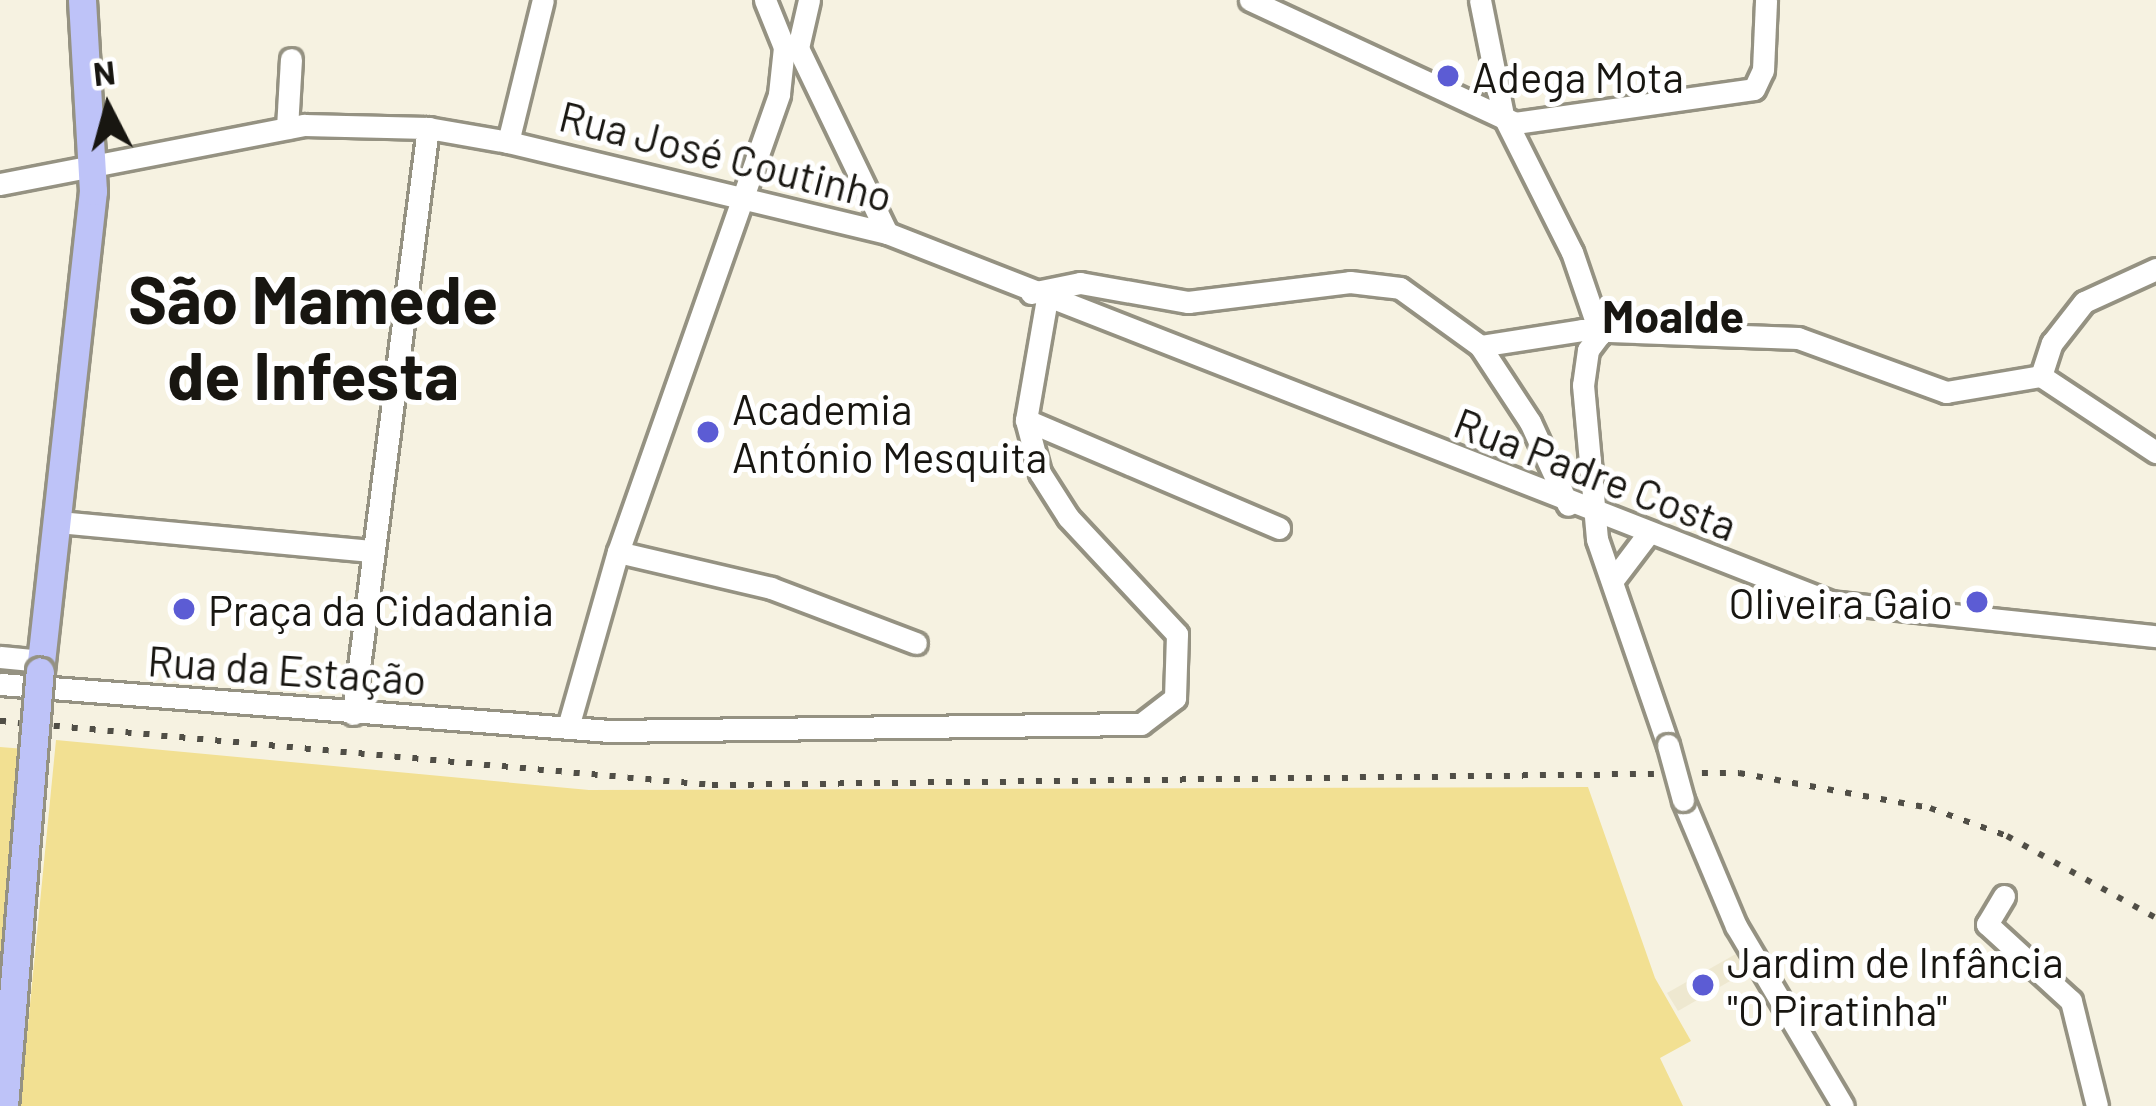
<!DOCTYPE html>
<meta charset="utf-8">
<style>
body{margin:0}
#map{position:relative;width:2156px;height:1106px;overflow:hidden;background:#f6f2e1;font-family:Barlow,sans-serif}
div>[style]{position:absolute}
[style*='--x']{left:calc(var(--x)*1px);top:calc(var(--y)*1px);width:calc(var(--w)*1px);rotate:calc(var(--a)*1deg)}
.built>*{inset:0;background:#eee8d0}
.green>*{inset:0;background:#f2e092}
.roads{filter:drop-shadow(3px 0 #959282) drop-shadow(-3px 0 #959282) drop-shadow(0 3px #959282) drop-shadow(0 -3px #959282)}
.minor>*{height:21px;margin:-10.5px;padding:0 10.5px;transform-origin:10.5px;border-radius:10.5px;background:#fff}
.major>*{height:27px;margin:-13.5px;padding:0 13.5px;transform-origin:13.5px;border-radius:13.5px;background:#bec3f8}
.rail>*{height:6px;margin-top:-3px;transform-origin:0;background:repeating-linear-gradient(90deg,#504e46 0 6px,transparent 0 18px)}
.bridges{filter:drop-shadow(3px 0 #959282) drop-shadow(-3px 0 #959282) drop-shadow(0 3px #959282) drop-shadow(0 -3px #959282)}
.minor-bridge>*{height:21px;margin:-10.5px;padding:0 10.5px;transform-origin:10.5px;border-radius:10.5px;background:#fff}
.major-bridge>*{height:27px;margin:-13.5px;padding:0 13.5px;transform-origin:13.5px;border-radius:13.5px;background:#bec3f8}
.dots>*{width:33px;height:33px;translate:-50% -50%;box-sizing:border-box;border:6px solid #fff;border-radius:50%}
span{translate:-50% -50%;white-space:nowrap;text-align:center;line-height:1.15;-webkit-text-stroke:10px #fff;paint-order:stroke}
.poi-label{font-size:42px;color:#181611}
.left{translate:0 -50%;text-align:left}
.right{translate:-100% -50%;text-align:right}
.street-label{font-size:42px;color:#181611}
.neighbourhood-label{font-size:45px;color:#181611;font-weight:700}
.town-label{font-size:66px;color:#181611;font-weight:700}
.north{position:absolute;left:48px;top:48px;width:120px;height:120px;-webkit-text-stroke:9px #fff;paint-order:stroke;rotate:354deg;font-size:33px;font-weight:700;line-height:48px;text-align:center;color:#181611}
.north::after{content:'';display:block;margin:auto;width:42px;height:54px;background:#181611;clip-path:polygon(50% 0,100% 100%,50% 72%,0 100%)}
</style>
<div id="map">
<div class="built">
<div style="clip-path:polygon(1741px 951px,1751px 969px,1678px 1011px,1667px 993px)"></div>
</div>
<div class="green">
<div style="clip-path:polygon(56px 740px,589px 790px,1588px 787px,1655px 978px,1691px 1041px,1660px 1058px,1683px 1106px,20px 1106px)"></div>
<div style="clip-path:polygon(0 747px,25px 749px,0 979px)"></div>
</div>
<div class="roads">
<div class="minor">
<div style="--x:809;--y:0;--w:49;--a:102.9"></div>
<div style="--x:798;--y:48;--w:205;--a:64.3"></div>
<div style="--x:1250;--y:0;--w:292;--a:24.9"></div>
<div style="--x:1515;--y:123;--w:241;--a:-8.1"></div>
<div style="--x:1754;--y:89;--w:21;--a:-65"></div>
<div style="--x:1763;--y:70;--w:70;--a:-87.5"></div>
<div style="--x:1480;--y:0;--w:117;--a:78.7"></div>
<div style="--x:1503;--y:115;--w:153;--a:63.3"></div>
<div style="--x:1572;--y:252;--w:87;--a:71.1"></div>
<div style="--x:287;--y:128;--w:69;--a:-86.7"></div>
<div style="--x:508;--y:142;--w:146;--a:-76.2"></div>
<div style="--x:0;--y:184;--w:310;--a:-11"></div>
<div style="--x:304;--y:125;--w:124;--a:1.4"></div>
<div style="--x:428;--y:128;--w:81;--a:9.9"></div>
<div style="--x:508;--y:142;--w:390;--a:13.5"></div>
<div style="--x:887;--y:233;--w:1013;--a:21.37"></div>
<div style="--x:1830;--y:602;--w:328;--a:6"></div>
<div style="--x:1031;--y:293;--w:50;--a:-11.5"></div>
<div style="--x:1080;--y:283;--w:110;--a:10"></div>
<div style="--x:1188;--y:302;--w:163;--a:-7"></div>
<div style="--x:1350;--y:282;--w:50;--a:6.8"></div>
<div style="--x:1400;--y:288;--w:99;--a:35.9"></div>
<div style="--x:1480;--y:346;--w:103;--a:-8.9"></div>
<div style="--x:1582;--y:330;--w:216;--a:2.1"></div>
<div style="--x:1798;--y:338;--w:158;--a:20"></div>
<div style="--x:1946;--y:392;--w:96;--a:-9.6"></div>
<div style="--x:1600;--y:334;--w:20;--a:127"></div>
<div style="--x:1588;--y:350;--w:35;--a:98"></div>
<div style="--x:1583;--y:385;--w:155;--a:84.8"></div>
<div style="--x:1597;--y:539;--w:218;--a:71"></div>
<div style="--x:1480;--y:346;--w:91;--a:56.7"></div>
<div style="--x:1530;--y:422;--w:91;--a:65.4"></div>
<div style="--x:2041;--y:376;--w:35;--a:-72"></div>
<div style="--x:2052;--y:343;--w:52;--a:-52"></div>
<div style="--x:2084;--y:302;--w:79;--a:-24.6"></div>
<div style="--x:2041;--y:376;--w:138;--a:33.5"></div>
<div style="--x:1026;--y:420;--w:275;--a:23.1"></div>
<div style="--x:58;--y:522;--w:315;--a:5.3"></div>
<div style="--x:618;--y:552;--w:157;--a:13.2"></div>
<div style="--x:771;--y:588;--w:155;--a:20.8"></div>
<div style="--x:1613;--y:580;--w:56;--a:-52.9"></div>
<div style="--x:0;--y:657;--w:42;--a:5.4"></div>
<div style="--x:0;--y:684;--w:612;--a:4.41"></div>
<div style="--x:610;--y:731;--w:531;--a:-0.76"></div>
<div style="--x:1141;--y:724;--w:43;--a:-37.4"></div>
<div style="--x:1175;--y:698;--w:64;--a:-88.2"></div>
<div style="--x:1177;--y:634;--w:160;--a:-133"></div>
<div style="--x:1068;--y:517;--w:52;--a:-122.5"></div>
<div style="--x:1040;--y:473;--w:55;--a:-104.8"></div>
<div style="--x:1026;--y:420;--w:124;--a:-80.2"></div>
<div style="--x:353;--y:714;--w:591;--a:-82.71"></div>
<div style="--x:568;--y:727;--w:182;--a:-74.1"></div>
<div style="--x:618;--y:552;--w:485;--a:-70.6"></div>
<div style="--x:779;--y:94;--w:47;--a:-83.9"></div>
<div style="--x:784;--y:47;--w:51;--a:-112"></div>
<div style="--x:1683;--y:800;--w:137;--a:67.2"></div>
<div style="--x:1736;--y:926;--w:209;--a:59.3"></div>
<div style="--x:2004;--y:896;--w:33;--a:121"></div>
<div style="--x:1987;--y:924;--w:114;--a:42.5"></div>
<div style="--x:2071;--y:1001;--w:108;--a:76.1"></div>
</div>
<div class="major">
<div style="--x:40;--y:671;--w:483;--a:-83.7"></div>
<div style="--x:93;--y:191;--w:191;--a:-93.3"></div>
</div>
</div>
<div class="rail">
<div style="--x:0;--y:721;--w:715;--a:5.14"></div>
<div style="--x:712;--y:785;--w:1027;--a:-0.67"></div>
<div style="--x:1739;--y:773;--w:194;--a:10.4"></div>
<div style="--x:1930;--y:808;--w:82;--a:20"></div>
<div style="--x:2007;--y:836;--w:170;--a:28.8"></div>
</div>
<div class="bridges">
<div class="minor-bridge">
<div style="--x:1668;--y:745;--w:57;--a:74.7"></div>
</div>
<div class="major-bridge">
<div style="--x:4;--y:1106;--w:436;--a:-85.3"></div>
</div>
</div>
<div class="dots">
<div style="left:1448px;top:76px;background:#5c5cd4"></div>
<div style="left:708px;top:432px;background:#5c5cd4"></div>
<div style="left:1977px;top:602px;background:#5c5cd4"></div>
<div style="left:184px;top:609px;background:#5c5cd4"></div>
<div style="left:1703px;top:985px;background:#5c5cd4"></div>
</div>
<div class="poi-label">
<span class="left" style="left:1472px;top:76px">Adega Mota</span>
<span class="left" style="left:732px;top:432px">Academia<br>António Mesquita</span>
<span class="right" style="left:1953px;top:602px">Oliveira Gaio</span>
<span class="left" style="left:208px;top:609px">Praça da Cidadania</span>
<span class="left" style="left:1727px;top:985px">Jardim de Infância<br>"O Piratinha"</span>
</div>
<div class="street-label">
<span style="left:726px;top:155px;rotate:14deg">Rua José Coutinho</span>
<span style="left:1596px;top:473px;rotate:21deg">Rua Padre Costa</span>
<span style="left:287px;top:669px;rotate:4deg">Rua da Estação</span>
</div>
<div class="neighbourhood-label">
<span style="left:1673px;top:316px">Moalde</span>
</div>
<div class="town-label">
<span style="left:313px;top:336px">São Mamede<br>de Infesta</span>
</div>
<div class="north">N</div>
</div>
